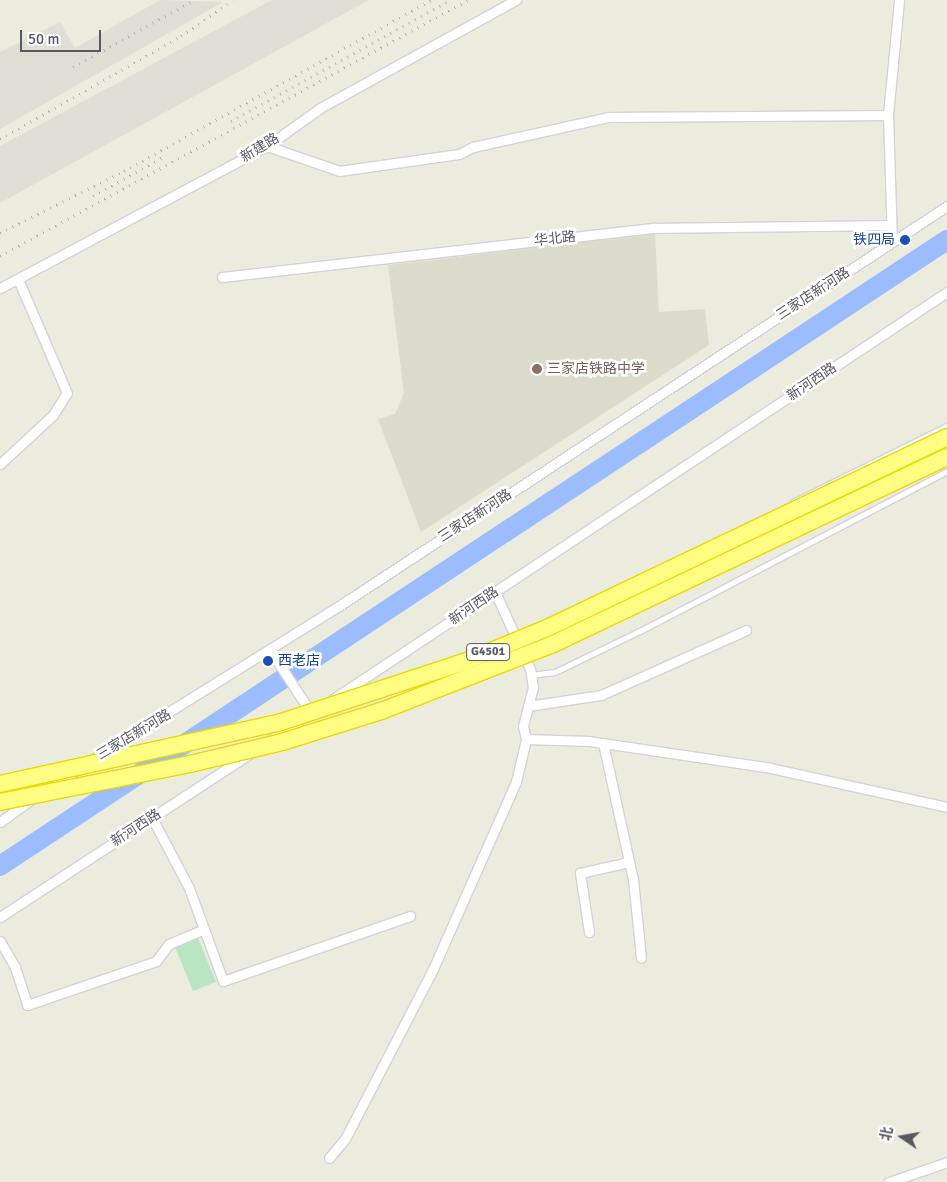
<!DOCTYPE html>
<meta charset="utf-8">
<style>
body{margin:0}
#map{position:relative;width:947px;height:1182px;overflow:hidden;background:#ececde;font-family:Signika,"Noto Sans SC",sans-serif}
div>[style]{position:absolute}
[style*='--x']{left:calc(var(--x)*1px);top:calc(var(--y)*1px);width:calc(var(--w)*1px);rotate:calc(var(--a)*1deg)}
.industrial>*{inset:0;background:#dfdfd6}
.education>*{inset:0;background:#dcdccd}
.green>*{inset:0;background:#b8e6c3}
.river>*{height:20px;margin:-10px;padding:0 10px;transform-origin:10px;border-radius:10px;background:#9bbcff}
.roads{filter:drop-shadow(1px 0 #d2d2da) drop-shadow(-1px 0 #d2d2da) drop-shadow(0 1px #d2d2da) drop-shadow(0 -1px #d2d2da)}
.lane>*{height:4.5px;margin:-2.25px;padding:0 2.25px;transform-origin:2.25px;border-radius:2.25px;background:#fff}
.street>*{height:9px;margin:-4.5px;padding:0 4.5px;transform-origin:4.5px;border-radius:4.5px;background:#fff}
.rail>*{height:3px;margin-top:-1.5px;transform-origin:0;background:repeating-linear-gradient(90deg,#b5b5b6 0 1px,transparent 0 7px)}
.bridges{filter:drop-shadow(1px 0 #ead900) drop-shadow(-1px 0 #ead900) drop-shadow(0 1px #ead900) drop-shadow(0 -1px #ead900)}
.highway-bridge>*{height:16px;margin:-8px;padding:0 8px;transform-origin:8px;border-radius:8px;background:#fffd82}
.dots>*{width:14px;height:14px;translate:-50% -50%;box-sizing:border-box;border:2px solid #fff;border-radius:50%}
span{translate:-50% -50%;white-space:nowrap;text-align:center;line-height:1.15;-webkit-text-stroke:5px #fff;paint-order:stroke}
.shield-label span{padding:1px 4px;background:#fff;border:1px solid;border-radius:4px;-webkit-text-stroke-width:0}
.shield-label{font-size:12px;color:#585961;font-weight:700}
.street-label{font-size:14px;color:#585961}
.transit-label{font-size:14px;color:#164399}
.right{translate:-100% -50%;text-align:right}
.left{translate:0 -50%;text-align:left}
.education-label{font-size:14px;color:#785e54}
.north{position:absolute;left:877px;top:1112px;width:50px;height:50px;-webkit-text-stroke:4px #fff;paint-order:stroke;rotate:282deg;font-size:14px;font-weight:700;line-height:20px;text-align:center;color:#585961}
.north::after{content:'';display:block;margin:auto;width:18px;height:22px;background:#585961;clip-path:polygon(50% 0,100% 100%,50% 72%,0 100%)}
.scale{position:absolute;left:20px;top:30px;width:81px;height:22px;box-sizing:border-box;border:2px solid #585961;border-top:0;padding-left:6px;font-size:15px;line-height:18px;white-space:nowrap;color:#585961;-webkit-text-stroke:4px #fff;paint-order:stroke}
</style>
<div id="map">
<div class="industrial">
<div style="clip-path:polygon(160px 0,223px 2px,0 129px,0 52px,60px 22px,75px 48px)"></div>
<div style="clip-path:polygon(272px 0,369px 0,0 203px,0 146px)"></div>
</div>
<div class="education">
<div style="clip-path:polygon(655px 234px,659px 312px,705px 309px,709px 345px,421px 532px,378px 419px,395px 414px,404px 393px,388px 265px)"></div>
</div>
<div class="green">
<div style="clip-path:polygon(198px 938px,216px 982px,193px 991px,175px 947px)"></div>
</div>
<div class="river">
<div style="--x:0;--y:866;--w:1135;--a:-33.47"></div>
</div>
<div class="roads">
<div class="lane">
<div style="--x:793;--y:502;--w:172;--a:-26.3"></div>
<div style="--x:531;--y:675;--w:24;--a:-7"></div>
<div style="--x:555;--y:672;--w:94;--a:-25.8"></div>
<div style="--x:640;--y:631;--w:346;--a:-27.5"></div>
</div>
<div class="street">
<div style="--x:267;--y:146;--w:76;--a:19.1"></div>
<div style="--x:339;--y:171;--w:121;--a:-8.1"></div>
<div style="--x:459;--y:154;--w:16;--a:-27"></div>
<div style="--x:473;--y:147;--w:138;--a:-12.5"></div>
<div style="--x:608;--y:117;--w:280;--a:-0.4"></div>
<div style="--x:892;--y:242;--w:127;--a:-91.8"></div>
<div style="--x:888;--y:115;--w:116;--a:-84.5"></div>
<div style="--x:222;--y:277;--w:435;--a:-6.5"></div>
<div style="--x:654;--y:228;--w:235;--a:-0.7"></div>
<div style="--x:0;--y:288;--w:302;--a:-28"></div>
<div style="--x:267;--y:146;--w:65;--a:-35.6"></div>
<div style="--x:320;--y:108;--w:224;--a:-28.9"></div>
<div style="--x:0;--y:464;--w:72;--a:-42.8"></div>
<div style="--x:53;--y:415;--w:26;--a:-58"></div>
<div style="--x:67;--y:393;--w:124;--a:-113.3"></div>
<div style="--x:270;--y:650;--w:75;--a:56.9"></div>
<div style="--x:333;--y:699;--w:737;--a:-33.54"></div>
<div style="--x:528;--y:706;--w:74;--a:-8.6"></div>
<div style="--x:601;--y:695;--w:159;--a:-24.1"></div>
<div style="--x:526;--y:739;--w:63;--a:1.8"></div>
<div style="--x:589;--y:741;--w:184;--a:8.4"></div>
<div style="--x:771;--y:768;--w:180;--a:12.5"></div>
<div style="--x:270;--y:740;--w:35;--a:-33"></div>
<div style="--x:603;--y:743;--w:139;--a:77.6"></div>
<div style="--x:633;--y:879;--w:79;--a:84.2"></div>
<div style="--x:93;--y:759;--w:290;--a:-31.9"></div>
<div style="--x:339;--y:606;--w:728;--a:-33.34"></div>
<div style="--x:49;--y:788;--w:30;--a:-33"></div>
<div style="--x:152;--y:818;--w:79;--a:62.1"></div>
<div style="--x:189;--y:888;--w:99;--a:69.9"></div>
<div style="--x:223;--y:981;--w:198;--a:-19.2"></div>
<div style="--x:0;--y:822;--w:39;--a:-36"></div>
<div style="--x:0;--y:917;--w:298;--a:-33.2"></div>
<div style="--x:589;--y:932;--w:60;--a:-98.7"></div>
<div style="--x:580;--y:873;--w:50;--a:-12.7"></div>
<div style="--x:0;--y:941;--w:30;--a:60"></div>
<div style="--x:15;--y:967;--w:40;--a:72"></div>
<div style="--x:27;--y:1005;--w:136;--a:-18.8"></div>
<div style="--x:156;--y:961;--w:21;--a:-53"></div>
<div style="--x:169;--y:944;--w:38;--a:-23"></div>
<div style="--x:329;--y:1158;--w:25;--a:-50"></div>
<div style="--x:345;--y:1139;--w:191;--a:-62.6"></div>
<div style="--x:433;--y:969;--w:205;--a:-66.1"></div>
<div style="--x:516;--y:782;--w:44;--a:-76.9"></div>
<div style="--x:526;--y:739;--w:13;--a:-103"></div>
<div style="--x:523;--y:726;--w:40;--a:-75.6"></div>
<div style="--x:533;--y:687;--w:18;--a:-99"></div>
<div style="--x:530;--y:669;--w:85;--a:-114.4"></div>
<div style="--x:889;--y:1182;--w:61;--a:-19"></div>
</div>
</div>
<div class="rail">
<div style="--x:73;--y:67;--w:138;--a:-29"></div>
<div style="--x:231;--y:121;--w:250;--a:-28.9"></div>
<div style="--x:0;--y:139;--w:208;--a:-29.6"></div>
<div style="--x:181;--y:36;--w:63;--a:-34.7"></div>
<div style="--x:93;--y:196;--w:82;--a:-29.1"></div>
<div style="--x:0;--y:233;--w:139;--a:-26.6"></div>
<div style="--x:124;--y:171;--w:351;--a:-29.1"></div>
<div style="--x:0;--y:256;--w:533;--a:-28.68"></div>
</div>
<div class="bridges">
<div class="highway-bridge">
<div style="--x:0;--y:784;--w:285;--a:-12.4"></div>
<div style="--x:278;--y:723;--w:196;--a:-18.2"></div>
<div style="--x:464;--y:662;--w:90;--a:-22.3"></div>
<div style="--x:547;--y:628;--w:443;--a:-25.5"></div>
<div style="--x:0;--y:802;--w:194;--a:-11.3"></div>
<div style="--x:190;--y:764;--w:95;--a:-13.4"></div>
<div style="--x:282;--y:742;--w:107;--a:-17.4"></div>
<div style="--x:384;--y:710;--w:181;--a:-21.3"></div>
<div style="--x:553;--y:644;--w:436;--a:-25.4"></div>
</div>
</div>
<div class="dots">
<div style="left:905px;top:240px;background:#1a4fb4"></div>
<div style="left:537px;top:369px;background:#8d6e63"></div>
<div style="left:268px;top:661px;background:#1a4fb4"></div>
</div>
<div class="shield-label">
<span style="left:488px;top:652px">G4501</span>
</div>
<div class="street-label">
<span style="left:260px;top:148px;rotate:-31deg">新建路</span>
<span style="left:555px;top:239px;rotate:-6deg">华北路</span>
<span style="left:813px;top:294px;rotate:-33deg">三家店新河路</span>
<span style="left:812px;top:382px;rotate:-34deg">新河西路</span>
<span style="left:475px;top:516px;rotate:-33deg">三家店新河路</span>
<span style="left:474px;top:606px;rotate:-34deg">新河西路</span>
<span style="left:134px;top:735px;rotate:-31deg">三家店新河路</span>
<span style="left:136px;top:828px;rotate:-33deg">新河西路</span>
</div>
<div class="transit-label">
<span class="right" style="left:895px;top:240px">铁四局</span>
<span class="left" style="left:278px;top:661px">西老店</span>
</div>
<div class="education-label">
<span class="left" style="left:547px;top:369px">三家店铁路中学</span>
</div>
<div class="north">北</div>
<div class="scale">50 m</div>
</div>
